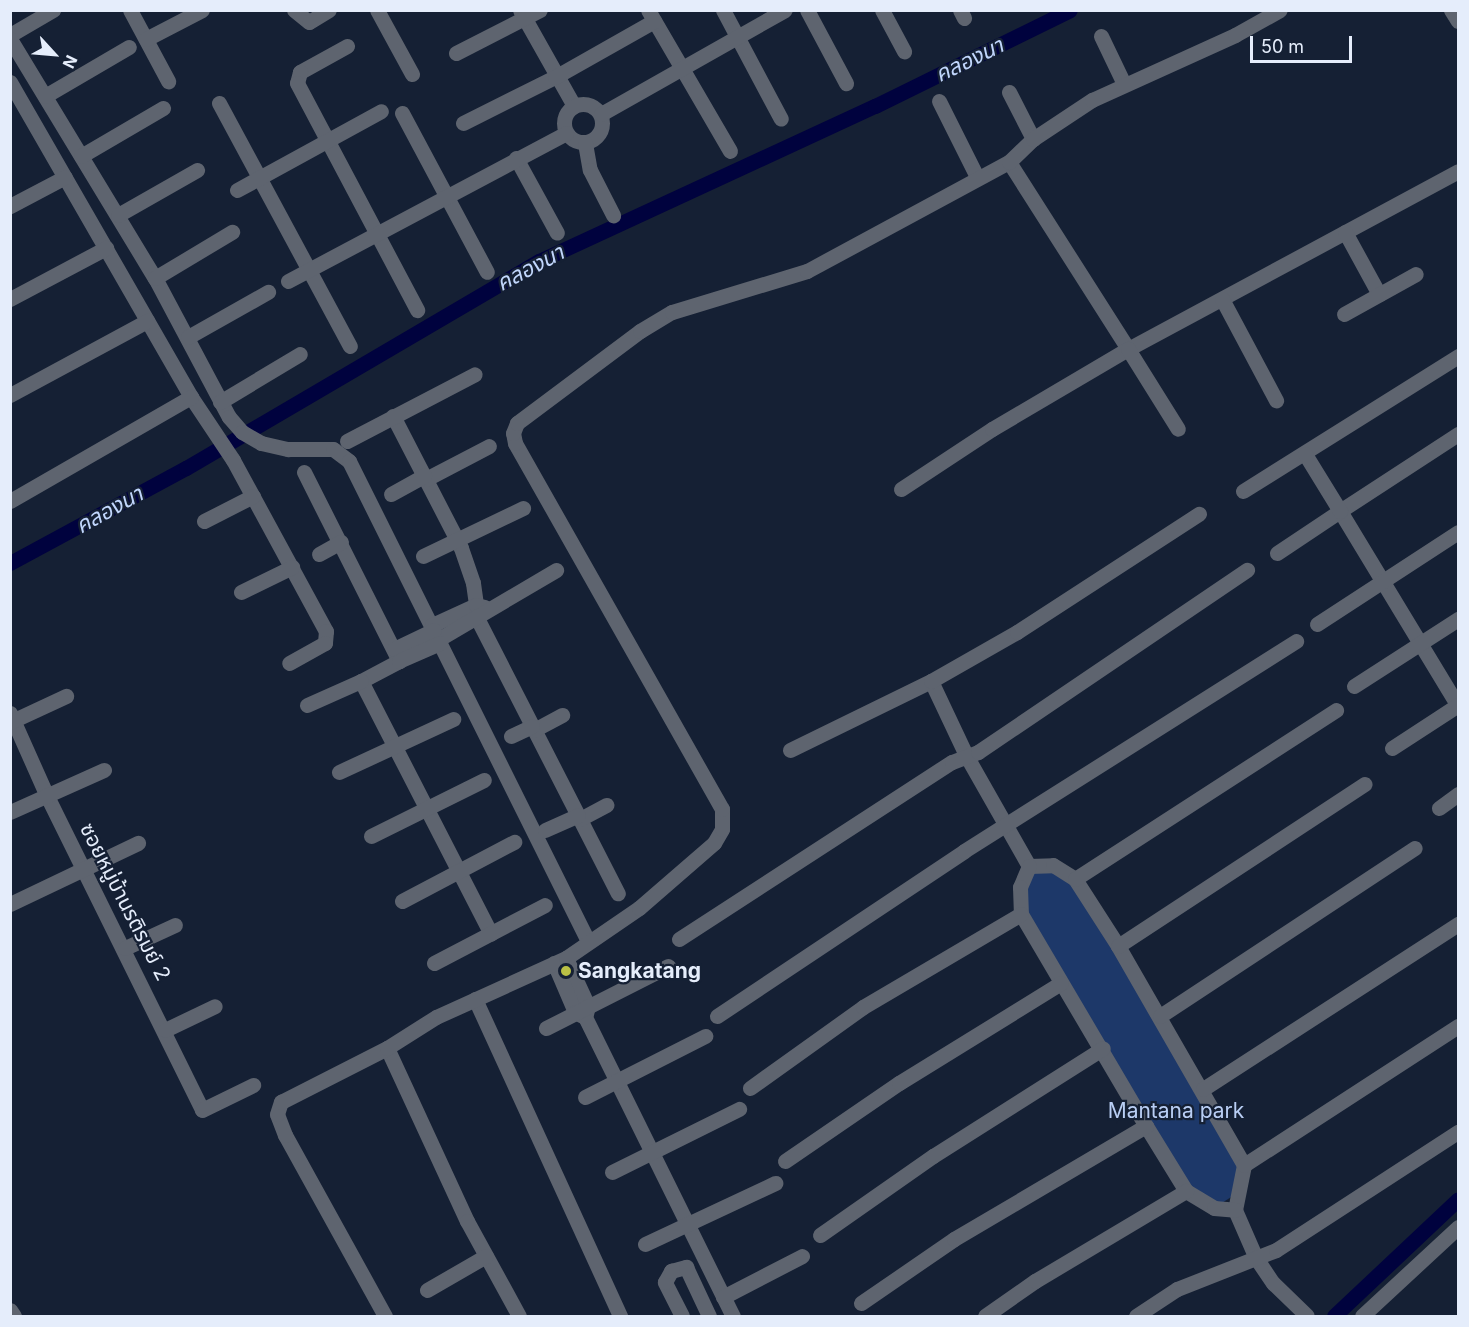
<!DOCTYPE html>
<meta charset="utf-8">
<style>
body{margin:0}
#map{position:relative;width:1469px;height:1327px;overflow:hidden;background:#152034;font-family:Inter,"Noto Sans Thai",sans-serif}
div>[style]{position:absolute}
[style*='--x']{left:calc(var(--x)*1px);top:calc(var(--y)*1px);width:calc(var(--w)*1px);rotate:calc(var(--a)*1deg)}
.green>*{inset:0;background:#1d3869}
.canal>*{height:15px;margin:-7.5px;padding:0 7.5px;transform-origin:7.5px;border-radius:7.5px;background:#00023e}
.minor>*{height:15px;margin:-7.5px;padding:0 7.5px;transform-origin:7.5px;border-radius:7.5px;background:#5e646f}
.minor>.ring{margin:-7.5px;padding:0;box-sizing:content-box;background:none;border:15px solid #5e646f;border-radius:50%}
.dots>*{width:16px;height:16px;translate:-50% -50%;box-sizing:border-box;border:3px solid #152034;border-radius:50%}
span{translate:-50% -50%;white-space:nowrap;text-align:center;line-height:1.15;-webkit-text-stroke:4.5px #152034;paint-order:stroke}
.street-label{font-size:21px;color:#e5edfb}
.poi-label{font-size:21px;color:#e5edfb;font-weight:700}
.left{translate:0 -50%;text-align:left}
.park-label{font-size:21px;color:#b9cef4}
.water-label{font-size:22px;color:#c1d6fc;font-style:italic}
.frame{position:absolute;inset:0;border:12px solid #e5edfb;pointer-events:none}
.north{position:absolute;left:24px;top:24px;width:60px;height:60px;-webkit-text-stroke:4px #152034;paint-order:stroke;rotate:116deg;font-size:16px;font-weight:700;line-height:24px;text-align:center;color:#e5edfb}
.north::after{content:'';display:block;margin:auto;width:21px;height:27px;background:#e5edfb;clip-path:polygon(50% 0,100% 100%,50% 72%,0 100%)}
.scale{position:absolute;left:1250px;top:36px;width:102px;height:27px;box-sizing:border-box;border:3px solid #e5edfb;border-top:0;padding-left:8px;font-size:18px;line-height:21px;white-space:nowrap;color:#e5edfb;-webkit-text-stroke:4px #152034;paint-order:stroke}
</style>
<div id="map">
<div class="green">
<div style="clip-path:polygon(1035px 867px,1075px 879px,1244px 1165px,1239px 1192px,1214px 1208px,1186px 1191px,1024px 912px,1025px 874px)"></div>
</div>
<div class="canal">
<div style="--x:10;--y:563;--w:200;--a:-28.4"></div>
<div style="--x:186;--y:468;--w:409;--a:-30.4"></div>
<div style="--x:539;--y:261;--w:370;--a:-24.8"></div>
<div style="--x:875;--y:106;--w:217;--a:-26.2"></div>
<div style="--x:1334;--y:1316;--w:170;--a:-43.3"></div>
</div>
<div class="minor">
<div style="--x:130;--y:10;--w:81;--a:61.8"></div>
<div style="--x:294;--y:10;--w:19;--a:39"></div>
<div style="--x:309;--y:22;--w:23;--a:-31"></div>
<div style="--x:377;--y:10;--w:73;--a:61.3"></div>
<div style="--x:520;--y:10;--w:110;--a:60.6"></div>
<div style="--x:648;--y:10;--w:163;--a:59.8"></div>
<div style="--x:723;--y:10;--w:123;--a:62"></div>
<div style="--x:807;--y:10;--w:83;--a:61.9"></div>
<div style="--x:882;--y:10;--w:47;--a:61.8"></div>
<div style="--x:960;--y:10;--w:9;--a:63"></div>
<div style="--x:1451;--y:10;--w:13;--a:58"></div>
<div style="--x:10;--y:35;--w:50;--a:-30.2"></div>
<div style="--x:1101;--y:36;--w:53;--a:64.4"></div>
<div style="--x:10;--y:39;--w:280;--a:58.8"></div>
<div style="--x:155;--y:278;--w:157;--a:62"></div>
<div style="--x:229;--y:417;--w:20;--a:49"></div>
<div style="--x:242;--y:432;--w:22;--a:30"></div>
<div style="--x:261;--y:443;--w:28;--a:13"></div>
<div style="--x:288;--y:449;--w:45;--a:0"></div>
<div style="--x:333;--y:449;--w:20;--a:37"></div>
<div style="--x:349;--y:461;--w:536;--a:63.53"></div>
<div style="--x:146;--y:39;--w:63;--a:-27.4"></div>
<div style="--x:347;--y:46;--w:54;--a:151"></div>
<div style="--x:300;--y:72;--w:11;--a:105"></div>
<div style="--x:297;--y:83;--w:257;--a:62.1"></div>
<div style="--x:456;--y:53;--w:94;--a:-27.1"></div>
<div style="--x:10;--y:82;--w:363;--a:60.1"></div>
<div style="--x:191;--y:397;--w:76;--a:56.3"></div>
<div style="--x:233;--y:460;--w:195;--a:61.5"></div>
<div style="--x:326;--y:631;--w:12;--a:95"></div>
<div style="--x:325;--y:643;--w:41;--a:150.9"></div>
<div style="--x:1009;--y:92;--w:53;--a:62.9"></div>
<div style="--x:45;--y:96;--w:97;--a:-30.3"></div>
<div style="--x:939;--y:101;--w:85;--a:63.4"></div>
<div style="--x:219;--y:103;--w:276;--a:61.7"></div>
<div class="ring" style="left:564px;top:104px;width:23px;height:23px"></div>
<div style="--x:402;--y:113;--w:180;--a:61.9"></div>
<div style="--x:601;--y:114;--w:211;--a:-29.5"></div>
<div style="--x:463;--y:123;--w:103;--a:-26.6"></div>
<div style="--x:555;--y:77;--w:114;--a:-29.5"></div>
<div style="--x:585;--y:143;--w:27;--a:80"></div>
<div style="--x:590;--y:170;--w:51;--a:62.9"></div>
<div style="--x:81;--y:156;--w:95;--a:-30.3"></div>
<div style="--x:516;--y:158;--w:85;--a:61.3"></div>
<div style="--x:1009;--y:162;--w:222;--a:57.5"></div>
<div style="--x:1128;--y:349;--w:375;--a:-28.3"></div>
<div style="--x:237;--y:190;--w:164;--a:-28.7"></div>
<div style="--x:10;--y:206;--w:62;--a:-27.8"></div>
<div style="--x:118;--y:215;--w:91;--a:-29.7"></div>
<div style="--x:1345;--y:232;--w:71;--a:61.3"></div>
<div style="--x:155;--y:278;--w:90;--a:-30.9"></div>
<div style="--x:288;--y:281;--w:315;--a:-28"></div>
<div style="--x:10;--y:299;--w:109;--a:-28"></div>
<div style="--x:1222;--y:299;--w:115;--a:61.9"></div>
<div style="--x:1344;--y:314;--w:82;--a:-29.1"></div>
<div style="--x:188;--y:337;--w:92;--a:-29.4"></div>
<div style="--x:10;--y:395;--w:156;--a:-28.4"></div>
<div style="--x:220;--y:402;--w:93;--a:-31"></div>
<div style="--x:393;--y:416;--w:148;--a:62.7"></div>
<div style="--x:461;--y:548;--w:37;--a:71"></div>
<div style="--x:473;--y:583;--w:37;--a:82"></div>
<div style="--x:478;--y:620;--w:307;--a:62.9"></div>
<div style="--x:1458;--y:434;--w:141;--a:146.9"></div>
<div style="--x:1340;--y:511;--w:228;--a:58.8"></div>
<div style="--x:347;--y:441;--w:144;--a:-27.6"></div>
<div style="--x:304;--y:472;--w:212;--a:63.3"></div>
<div style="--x:399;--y:661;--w:43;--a:152.2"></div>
<div style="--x:361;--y:681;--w:284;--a:62.8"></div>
<div style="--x:426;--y:479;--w:71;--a:-27.6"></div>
<div style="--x:901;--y:489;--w:109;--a:-33.4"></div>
<div style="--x:992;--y:429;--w:158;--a:-30.5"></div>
<div style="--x:1128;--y:349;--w:94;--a:58"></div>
<div style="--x:1243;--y:491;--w:254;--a:-32.1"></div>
<div style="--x:391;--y:494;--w:38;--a:-29"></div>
<div style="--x:10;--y:501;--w:209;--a:-29.9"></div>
<div style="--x:204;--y:521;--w:55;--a:-27"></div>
<div style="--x:1277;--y:553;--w:76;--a:-33.7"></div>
<div style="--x:1340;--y:511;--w:67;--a:-121.6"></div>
<div style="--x:319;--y:554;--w:25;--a:-29"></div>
<div style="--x:423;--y:556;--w:111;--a:-25.6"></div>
<div style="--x:241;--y:592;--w:57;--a:-26.1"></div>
<div style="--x:1317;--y:624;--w:168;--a:-33.1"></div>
<div style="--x:432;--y:625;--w:48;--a:-24.4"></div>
<div style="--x:476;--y:605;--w:9;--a:13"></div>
<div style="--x:439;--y:639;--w:136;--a:-30.5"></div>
<div style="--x:394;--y:649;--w:44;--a:-25.4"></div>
<div style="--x:399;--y:661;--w:45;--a:-23.7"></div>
<div style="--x:931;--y:681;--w:84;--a:64.7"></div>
<div style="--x:967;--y:757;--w:125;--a:60.4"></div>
<div style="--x:1354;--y:686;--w:124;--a:-32.8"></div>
<div style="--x:307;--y:705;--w:59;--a:-24"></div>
<div style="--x:10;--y:713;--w:91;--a:66"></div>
<div style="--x:47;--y:796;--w:350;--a:63.7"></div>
<div style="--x:202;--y:1110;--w:57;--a:-26.1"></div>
<div style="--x:10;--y:722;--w:62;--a:-24.9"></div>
<div style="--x:534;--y:730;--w:32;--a:-28"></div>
<div style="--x:511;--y:736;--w:23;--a:-25"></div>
<div style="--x:1392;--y:748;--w:79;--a:-33.1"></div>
<div style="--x:790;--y:750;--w:157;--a:-26.1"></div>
<div style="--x:931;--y:681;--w:99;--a:-29.7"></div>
<div style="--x:1017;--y:632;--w:217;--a:-33"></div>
<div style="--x:339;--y:772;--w:126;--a:-24.9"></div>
<div style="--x:1439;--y:808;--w:24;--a:-36"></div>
<div style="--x:10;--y:812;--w:103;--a:-24.1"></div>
<div style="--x:580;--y:819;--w:30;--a:-28"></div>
<div style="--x:545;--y:830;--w:36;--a:-24"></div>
<div style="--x:371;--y:836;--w:126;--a:-26.4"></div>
<div style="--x:1029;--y:866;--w:24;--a:-2"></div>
<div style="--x:1053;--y:865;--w:26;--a:32"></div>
<div style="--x:1075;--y:879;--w:80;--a:57.3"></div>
<div style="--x:1118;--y:946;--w:253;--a:60.1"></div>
<div style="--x:1244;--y:1165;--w:46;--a:101.3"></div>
<div style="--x:1235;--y:1210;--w:52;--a:66.4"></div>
<div style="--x:1256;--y:1258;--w:30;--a:56"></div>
<div style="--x:1273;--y:1283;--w:47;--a:44.1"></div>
<div style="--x:1029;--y:866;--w:23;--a:113"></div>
<div style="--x:1020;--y:887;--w:27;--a:88"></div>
<div style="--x:1021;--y:914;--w:246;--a:59.5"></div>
<div style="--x:1146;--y:1126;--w:76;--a:58.4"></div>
<div style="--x:1186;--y:1191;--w:33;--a:31"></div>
<div style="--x:1214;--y:1208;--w:21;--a:5"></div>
<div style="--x:1075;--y:879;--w:311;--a:-32.9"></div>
<div style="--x:402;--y:901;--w:127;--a:-27.8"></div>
<div style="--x:10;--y:904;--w:142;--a:-25.5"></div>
<div style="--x:679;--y:939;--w:325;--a:-33"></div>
<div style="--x:952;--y:762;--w:28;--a:-21"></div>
<div style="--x:978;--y:752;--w:325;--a:-34.1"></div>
<div style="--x:1118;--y:946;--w:295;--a:-33.3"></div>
<div style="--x:125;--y:948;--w:55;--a:-24.7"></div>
<div style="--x:566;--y:958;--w:53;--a:65.4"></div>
<div style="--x:588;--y:1006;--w:8;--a:104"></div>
<div style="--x:434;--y:963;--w:125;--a:-27.6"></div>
<div style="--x:554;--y:963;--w:53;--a:66.8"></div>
<div style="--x:575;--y:1012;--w:11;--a:27"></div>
<div style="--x:585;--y:1017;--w:334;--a:63.7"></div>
<div style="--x:475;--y:999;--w:349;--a:65.4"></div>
<div style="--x:717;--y:1016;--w:297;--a:-33.7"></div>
<div style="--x:964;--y:851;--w:393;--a:-32.3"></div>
<div style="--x:1160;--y:1016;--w:305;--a:-33.4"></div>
<div style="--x:546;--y:1028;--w:137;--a:-26.9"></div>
<div style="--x:165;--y:1030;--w:55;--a:-25.6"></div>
<div style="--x:387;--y:1048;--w:191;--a:65.2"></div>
<div style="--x:467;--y:1221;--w:108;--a:61.3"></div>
<div style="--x:750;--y:1088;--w:139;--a:-35.6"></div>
<div style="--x:863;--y:1007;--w:183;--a:-30.5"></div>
<div style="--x:1203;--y:1089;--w:304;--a:-32.9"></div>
<div style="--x:585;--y:1097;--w:135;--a:-26.9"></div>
<div style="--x:785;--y:1161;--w:138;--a:-34.4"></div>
<div style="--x:899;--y:1083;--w:190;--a:-31.7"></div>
<div style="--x:1244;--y:1165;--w:255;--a:-33"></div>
<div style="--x:612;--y:1172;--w:142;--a:-26.4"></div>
<div style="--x:820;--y:1235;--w:138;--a:-35"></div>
<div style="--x:933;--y:1156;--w:201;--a:-32.4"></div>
<div style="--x:645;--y:1244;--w:144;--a:-25.1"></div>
<div style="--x:427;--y:1290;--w:68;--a:-30"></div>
<div style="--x:723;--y:1297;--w:89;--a:-27.4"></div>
<div style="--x:861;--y:1303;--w:113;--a:-34.5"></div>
<div style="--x:954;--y:1239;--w:223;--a:-30.5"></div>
<div style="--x:10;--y:1310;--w:7;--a:56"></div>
<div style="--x:385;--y:1316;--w:207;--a:-118.9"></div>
<div style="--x:285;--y:1135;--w:22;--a:-111"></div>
<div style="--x:277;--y:1114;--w:13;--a:-72"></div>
<div style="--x:281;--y:1102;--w:119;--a:-27"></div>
<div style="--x:387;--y:1048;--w:58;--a:-32.3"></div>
<div style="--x:436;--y:1017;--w:143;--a:-24.4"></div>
<div style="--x:566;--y:958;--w:88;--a:-34.4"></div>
<div style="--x:639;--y:908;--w:99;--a:-40.9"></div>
<div style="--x:714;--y:843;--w:16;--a:-60"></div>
<div style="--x:722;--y:829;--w:20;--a:-90"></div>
<div style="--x:722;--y:809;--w:420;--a:-119.5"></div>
<div style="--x:515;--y:443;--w:10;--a:-101"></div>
<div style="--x:513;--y:433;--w:11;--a:-68"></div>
<div style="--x:517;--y:423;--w:154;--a:-36.8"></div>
<div style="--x:640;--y:331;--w:37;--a:-31"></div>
<div style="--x:672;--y:312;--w:141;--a:-16.9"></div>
<div style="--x:807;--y:271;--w:230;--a:-28.4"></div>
<div style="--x:1009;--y:162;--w:33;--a:-44"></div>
<div style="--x:1033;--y:139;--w:71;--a:-33.5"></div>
<div style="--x:1092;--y:100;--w:157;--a:-24.4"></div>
<div style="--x:1235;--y:35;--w:51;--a:-29.1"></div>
<div style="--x:682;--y:1316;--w:38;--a:-117"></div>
<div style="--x:665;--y:1282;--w:13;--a:-61"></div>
<div style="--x:671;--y:1271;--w:16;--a:-15"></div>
<div style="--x:686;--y:1267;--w:54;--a:64.9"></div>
<div style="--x:985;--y:1316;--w:61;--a:-35"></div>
<div style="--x:1035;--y:1281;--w:176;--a:-30.8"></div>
<div style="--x:1136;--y:1316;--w:49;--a:-33.4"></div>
<div style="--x:1177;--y:1289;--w:106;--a:-21.5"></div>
<div style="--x:1276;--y:1250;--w:217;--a:-33"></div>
<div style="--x:1362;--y:1316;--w:131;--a:-42.8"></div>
</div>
<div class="dots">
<div style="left:566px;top:971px;background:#bac045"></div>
</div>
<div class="street-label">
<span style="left:125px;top:902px;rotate:63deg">ซอยหมู่บ้านรติรมย์ 2</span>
</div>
<div class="poi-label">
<span class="left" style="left:578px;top:971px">Sangkatang</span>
</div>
<div class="park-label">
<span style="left:1176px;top:1111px">Mantana park</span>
</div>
<div class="water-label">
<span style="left:969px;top:60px;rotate:-26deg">คลองนา</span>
<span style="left:530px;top:268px;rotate:-28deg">คลองนา</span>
<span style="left:109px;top:510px;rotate:-29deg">คลองนา</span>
</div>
<div class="frame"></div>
<div class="north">N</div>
<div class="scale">50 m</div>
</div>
